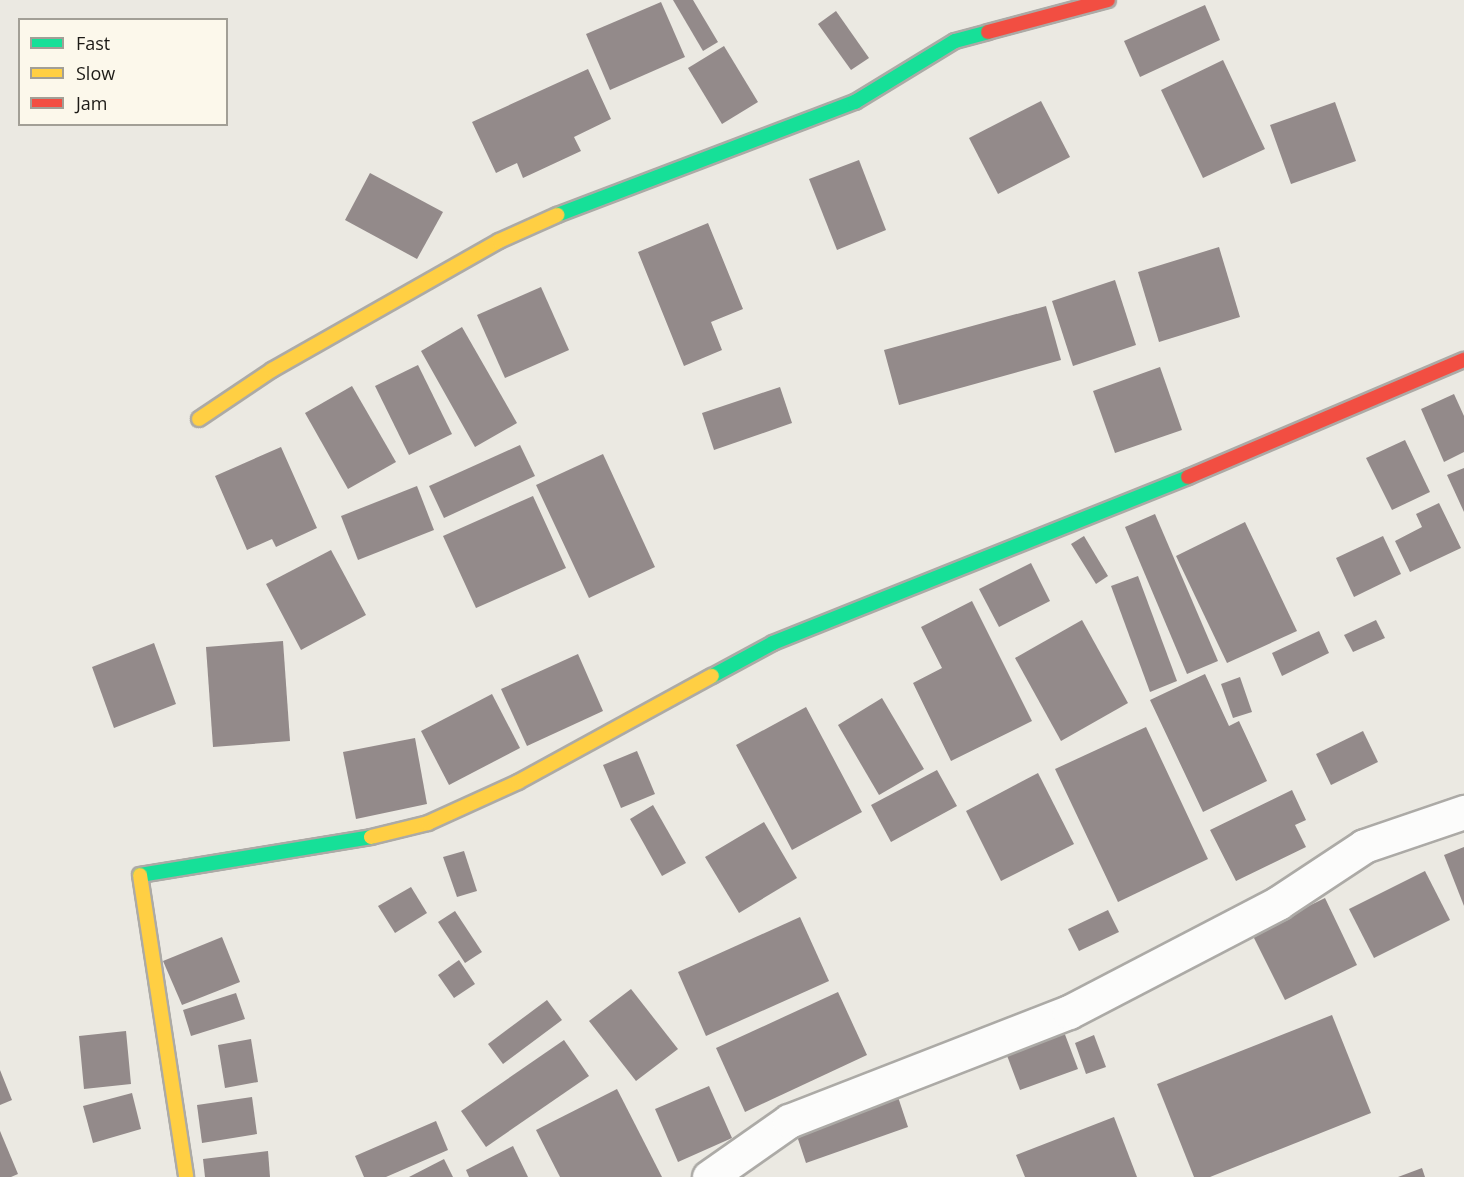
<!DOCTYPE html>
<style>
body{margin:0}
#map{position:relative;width:1464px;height:1177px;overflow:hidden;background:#ebe9e2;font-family:"Open Sans",sans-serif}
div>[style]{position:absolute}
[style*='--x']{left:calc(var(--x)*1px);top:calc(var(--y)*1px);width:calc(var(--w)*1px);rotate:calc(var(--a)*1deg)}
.building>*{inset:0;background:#938a8a}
.roads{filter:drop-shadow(2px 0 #acaaa6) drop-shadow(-2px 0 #acaaa6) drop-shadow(0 2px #acaaa6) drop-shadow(0 -2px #acaaa6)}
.street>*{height:33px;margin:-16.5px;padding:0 16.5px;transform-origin:16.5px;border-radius:16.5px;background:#fcfcfb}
.fast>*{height:14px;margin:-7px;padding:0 7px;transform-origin:7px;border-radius:7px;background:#16e098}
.slow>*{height:14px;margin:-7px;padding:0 7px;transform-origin:7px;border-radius:7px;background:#ffcf43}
.jam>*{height:14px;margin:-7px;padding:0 7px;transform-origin:7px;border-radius:7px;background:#f24e42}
span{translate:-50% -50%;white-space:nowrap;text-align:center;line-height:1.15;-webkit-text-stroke:6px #fcf8eb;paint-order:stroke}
.legend{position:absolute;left:18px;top:18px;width:210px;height:108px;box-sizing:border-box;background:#fcf8eb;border:2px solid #a29f96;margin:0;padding:8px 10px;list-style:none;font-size:18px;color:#1c1a16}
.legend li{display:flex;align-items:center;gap:12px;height:30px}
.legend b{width:30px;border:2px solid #a29f96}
</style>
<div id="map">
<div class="building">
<div style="clip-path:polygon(673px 0,693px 0,718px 42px,703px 51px)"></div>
<div style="clip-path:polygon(661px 2px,685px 57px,610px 90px,586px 34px)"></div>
<div style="clip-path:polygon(1205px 5px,1220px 40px,1140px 77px,1124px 41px)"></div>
<div style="clip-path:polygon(836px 11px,869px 58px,851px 70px,818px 24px)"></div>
<div style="clip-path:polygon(724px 46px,758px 102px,722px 124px,688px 68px)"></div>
<div style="clip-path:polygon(1223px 60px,1265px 149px,1203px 178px,1161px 90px)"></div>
<div style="clip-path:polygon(588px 69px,611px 119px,574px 137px,581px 151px,523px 178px,517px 163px,496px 173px,472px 122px)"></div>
<div style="clip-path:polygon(1041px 101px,1070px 157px,998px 194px,969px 138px)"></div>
<div style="clip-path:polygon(1335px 102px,1356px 161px,1291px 184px,1270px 125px)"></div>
<div style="clip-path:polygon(859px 160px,886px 230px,837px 250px,809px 179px)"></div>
<div style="clip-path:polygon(370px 173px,443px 212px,417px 259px,345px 220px)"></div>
<div style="clip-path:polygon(708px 223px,743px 309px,711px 322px,722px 350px,684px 366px,638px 252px)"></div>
<div style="clip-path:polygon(1219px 247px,1240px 317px,1159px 342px,1138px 272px)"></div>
<div style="clip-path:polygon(1115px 280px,1136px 345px,1073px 366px,1052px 301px)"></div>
<div style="clip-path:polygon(541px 287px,569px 350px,505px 378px,477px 315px)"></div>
<div style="clip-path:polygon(1046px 306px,1061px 360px,899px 405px,884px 350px)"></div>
<div style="clip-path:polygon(462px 327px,517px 423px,475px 447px,421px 351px)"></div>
<div style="clip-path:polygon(418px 365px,452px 434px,409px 455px,375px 386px)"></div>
<div style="clip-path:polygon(1160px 367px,1182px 430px,1115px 453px,1093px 391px)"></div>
<div style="clip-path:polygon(352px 386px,396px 462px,348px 489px,305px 413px)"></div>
<div style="clip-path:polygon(780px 387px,792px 423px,714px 450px,702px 413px)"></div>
<div style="clip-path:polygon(1454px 394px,1464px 416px,1464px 452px,1444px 462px,1421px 409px)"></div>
<div style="clip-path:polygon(1405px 440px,1430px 492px,1392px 510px,1366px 458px)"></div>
<div style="clip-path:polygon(520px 445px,535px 476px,444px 518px,429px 486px)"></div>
<div style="clip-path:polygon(281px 447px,317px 528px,276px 547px,272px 539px,247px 550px,215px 476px)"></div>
<div style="clip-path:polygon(603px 454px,655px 567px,589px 598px,536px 485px)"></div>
<div style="clip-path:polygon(1464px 468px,1464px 512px,1447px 475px)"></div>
<div style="clip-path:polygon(417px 486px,434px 530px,358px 560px,341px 516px)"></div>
<div style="clip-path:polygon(533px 496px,566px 568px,476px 608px,443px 536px)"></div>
<div style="clip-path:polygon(1439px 503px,1461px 548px,1410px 572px,1395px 541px,1422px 527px,1416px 514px)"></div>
<div style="clip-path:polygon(1155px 514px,1218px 661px,1187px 674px,1125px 527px)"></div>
<div style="clip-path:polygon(1245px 522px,1297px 631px,1227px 663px,1176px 556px)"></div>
<div style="clip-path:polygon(1084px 536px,1108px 576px,1096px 584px,1071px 544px)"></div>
<div style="clip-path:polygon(1383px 536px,1401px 574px,1354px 597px,1336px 558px)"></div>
<div style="clip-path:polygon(331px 550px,366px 615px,301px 650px,266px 584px)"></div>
<div style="clip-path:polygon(1031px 563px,1050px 601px,999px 627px,979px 589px)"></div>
<div style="clip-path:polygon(1138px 576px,1177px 681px,1150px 692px,1111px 586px)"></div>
<div style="clip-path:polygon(972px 601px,1032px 721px,951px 761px,913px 683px,942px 668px,921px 627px)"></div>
<div style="clip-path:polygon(1082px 620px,1128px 703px,1061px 741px,1015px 658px)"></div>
<div style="clip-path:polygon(1376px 620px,1385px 638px,1353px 652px,1344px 635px)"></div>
<div style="clip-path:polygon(1319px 631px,1329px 653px,1282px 676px,1272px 653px)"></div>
<div style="clip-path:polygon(283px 641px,290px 741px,213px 747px,206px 647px)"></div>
<div style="clip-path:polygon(154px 643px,176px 704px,114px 728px,92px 667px)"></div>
<div style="clip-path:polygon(578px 654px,603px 711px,527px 746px,501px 689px)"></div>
<div style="clip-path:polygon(1205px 674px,1229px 726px,1239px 721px,1267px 781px,1203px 812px,1150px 700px)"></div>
<div style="clip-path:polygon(1240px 677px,1252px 712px,1233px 718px,1221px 684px)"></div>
<div style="clip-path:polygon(492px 694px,520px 748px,449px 785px,421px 731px)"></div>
<div style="clip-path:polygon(882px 698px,924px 769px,879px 795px,838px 725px)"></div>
<div style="clip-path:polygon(806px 707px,862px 812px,792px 850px,736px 745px)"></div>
<div style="clip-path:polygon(1146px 727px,1208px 859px,1118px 902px,1055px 769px)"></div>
<div style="clip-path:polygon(1363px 731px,1378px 762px,1331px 785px,1316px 754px)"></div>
<div style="clip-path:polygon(415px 738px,427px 804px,356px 819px,343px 752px)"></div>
<div style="clip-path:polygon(637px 751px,655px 794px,621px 808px,603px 765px)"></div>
<div style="clip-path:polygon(937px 770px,957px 806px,891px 842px,871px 805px)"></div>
<div style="clip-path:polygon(1038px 773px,1074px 844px,1001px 881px,966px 811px)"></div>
<div style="clip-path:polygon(1292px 790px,1306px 820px,1295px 825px,1306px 847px,1236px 881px,1210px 830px)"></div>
<div style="clip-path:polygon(653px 805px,686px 863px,662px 876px,630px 819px)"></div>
<div style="clip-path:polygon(764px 822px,797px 878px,739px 913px,705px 857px)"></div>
<div style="clip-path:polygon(1464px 847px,1464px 906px,1444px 855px)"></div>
<div style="clip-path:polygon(464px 851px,477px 891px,457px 897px,443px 857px)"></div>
<div style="clip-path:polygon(1425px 871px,1450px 920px,1374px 958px,1349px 909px)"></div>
<div style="clip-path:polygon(411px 887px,427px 913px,395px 933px,378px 906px)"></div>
<div style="clip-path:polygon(1325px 898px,1357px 965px,1285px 1000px,1252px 934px)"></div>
<div style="clip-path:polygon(1108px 910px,1119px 932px,1079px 951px,1068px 929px)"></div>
<div style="clip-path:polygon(455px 911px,482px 952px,465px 963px,438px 922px)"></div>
<div style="clip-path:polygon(800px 917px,829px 981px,706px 1036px,678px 972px)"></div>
<div style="clip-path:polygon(222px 937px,240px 982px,182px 1005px,163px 961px)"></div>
<div style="clip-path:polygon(459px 960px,475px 984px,454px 998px,438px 975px)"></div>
<div style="clip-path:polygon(631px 989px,678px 1049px,636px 1081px,589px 1021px)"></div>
<div style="clip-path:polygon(838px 992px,867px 1055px,745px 1112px,716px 1048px)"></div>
<div style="clip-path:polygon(236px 993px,245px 1019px,191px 1036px,183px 1010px)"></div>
<div style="clip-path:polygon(547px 1000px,562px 1020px,503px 1064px,488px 1044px)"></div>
<div style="clip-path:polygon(1332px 1015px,1371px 1113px,1210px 1177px,1194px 1177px,1157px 1084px)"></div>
<div style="clip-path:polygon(1061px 1024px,1078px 1069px,1020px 1090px,1003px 1045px)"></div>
<div style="clip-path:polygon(126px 1031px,131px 1084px,84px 1089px,79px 1036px)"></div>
<div style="clip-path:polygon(1094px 1035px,1106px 1067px,1086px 1074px,1075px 1043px)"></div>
<div style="clip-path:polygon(251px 1039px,258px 1082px,225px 1088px,218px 1045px)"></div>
<div style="clip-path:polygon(564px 1040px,589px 1076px,486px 1147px,461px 1111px)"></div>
<div style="clip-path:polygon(0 1070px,12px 1100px,0 1105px)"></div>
<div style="clip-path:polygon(709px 1086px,732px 1138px,678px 1162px,655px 1109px)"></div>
<div style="clip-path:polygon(617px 1089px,662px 1177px,560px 1177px,536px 1130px)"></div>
<div style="clip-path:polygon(132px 1093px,141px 1129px,93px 1143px,83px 1106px)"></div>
<div style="clip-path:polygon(252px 1097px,257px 1134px,202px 1143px,197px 1105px)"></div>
<div style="clip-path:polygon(898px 1097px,908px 1127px,806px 1163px,796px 1133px)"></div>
<div style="clip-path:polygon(1114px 1117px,1137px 1177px,1025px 1177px,1016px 1155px)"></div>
<div style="clip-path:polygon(436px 1121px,448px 1150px,386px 1177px,364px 1177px,355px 1156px)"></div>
<div style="clip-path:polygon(0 1131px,18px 1174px,11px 1177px,0 1177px)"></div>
<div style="clip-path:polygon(513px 1146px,528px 1177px,469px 1177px,466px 1170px)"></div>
<div style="clip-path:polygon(268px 1151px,270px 1177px,205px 1177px,203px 1159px)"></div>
<div style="clip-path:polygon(444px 1159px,453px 1177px,409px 1177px)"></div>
<div style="clip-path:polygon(1422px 1168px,1425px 1177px,1398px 1177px)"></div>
</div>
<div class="roads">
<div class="street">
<div style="--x:709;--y:1177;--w:98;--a:-35"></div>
<div style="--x:789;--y:1121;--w:300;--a:-21.3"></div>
<div style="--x:1069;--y:1012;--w:236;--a:-27.5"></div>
<div style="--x:1278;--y:903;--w:103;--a:-33.5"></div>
<div style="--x:1364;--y:846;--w:106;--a:-18.8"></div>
</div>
<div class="fast">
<div style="--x:557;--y:215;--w:319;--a:-20.8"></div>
<div style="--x:855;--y:102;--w:117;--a:-31.4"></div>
<div style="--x:955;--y:41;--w:34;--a:-15"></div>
<div style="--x:712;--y:676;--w:69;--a:-28.4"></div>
<div style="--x:773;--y:643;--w:447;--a:-21.8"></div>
<div style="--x:140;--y:875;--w:234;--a:-9.3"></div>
</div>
<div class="slow">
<div style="--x:199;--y:419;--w:88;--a:-33.9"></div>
<div style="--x:272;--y:370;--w:261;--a:-29.6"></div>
<div style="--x:499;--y:241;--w:64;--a:-24.1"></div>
<div style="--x:371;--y:837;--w:59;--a:-13.8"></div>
<div style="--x:428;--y:823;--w:99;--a:-24.5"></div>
<div style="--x:518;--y:782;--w:221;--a:-28.7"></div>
<div style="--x:140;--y:875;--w:305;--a:81.3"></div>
</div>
<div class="jam">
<div style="--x:988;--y:32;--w:124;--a:-14.9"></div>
<div style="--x:1188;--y:477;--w:300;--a:-23"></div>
</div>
</div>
<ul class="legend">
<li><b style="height:8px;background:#16e098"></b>Fast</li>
<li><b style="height:8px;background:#ffcf43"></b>Slow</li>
<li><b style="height:8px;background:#f24e42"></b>Jam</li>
</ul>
</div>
